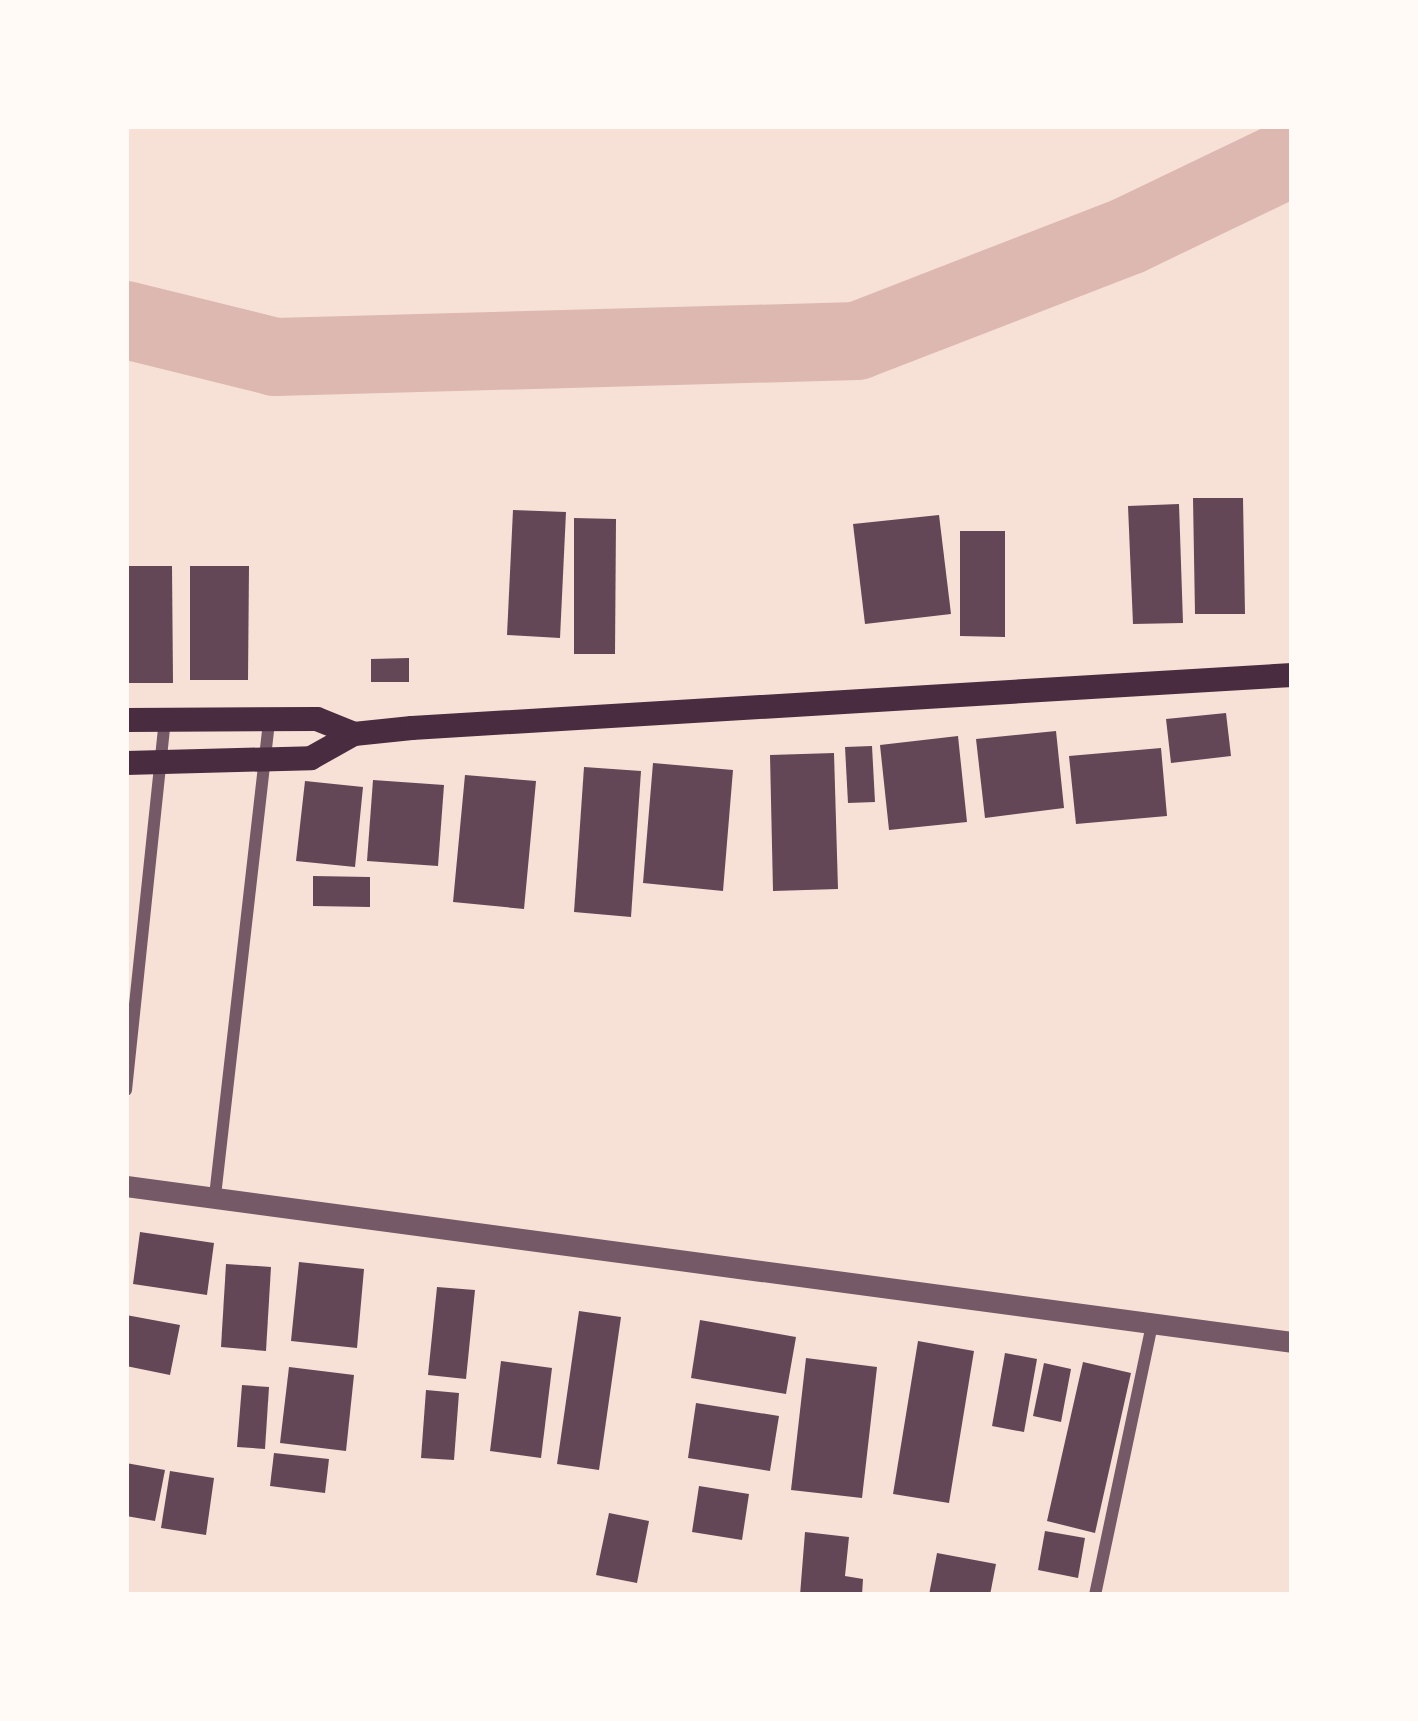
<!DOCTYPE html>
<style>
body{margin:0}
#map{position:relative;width:1418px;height:1721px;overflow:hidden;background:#f7e1d7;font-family:"Alegreya Sans",sans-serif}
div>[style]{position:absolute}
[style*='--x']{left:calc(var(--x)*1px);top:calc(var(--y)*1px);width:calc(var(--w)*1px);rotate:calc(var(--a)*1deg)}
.river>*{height:78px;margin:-39px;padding:0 39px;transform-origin:39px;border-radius:39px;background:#dcb8b0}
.building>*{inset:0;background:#644757}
.minor>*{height:12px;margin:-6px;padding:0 6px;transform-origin:6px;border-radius:6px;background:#755966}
.tertiary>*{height:21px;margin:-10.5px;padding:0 10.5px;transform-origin:10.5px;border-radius:10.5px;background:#755966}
.secondary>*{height:24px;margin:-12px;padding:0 12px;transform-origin:12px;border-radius:12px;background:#4a2c40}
span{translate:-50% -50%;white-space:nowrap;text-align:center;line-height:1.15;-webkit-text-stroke:10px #fffaf5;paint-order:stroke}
.frame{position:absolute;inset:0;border:129px solid #fffaf5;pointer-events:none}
</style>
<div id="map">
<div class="river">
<div style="--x:126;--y:320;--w:154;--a:13.9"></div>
<div style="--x:275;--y:357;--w:582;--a:-1.57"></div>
<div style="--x:857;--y:341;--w:291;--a:-21.2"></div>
<div style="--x:1128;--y:236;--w:182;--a:-25.7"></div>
</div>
<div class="building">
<div style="clip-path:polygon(1193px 498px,1243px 498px,1245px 614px,1195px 614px)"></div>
<div style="clip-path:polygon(1179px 504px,1183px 623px,1133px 624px,1128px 506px)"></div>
<div style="clip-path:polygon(513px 510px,566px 512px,560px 638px,507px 635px)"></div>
<div style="clip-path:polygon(939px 515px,951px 614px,865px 624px,853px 524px)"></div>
<div style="clip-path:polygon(574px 518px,616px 519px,615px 654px,574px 654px)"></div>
<div style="clip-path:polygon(960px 531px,1005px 531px,1005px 637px,960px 636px)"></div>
<div style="clip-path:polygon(126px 566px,172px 566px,173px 683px,126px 683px)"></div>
<div style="clip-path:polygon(190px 566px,249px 566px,248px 680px,190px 680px)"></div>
<div style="clip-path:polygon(409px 658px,409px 682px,371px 682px,371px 659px)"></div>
<div style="clip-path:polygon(1226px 713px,1231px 756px,1171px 763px,1166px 719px)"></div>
<div style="clip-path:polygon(1056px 731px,1064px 808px,985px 818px,976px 739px)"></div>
<div style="clip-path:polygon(958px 736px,967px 822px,889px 830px,880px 745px)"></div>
<div style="clip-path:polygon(872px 746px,875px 802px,848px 803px,845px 747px)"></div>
<div style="clip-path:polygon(1161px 748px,1167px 816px,1076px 824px,1069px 756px)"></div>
<div style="clip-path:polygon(834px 753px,838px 889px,773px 891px,770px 755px)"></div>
<div style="clip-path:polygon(653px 763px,733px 770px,723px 891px,643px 883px)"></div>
<div style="clip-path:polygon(584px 767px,641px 771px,631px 917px,574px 912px)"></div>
<div style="clip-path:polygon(465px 775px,536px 781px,524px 909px,453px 902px)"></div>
<div style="clip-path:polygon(373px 780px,444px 785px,438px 866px,367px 861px)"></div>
<div style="clip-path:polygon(305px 781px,363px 787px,355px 867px,296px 861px)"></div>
<div style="clip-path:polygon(313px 876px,370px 877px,370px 907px,313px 906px)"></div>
<div style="clip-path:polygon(140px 1232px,214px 1243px,207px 1295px,133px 1284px)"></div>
<div style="clip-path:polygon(299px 1262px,364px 1269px,357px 1348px,291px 1341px)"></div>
<div style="clip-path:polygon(226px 1264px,271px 1267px,266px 1351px,221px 1347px)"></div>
<div style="clip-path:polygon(437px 1287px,475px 1290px,466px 1379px,428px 1375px)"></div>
<div style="clip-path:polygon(579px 1311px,621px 1317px,599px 1470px,557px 1464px)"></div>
<div style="clip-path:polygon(126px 1315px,180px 1325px,170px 1375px,126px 1366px)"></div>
<div style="clip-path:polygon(700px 1320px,796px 1337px,786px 1394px,691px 1378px)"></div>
<div style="clip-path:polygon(918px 1341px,974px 1351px,949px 1503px,893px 1494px)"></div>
<div style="clip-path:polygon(1005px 1353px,1037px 1359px,1024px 1432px,992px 1426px)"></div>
<div style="clip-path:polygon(806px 1358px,877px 1367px,862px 1498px,791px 1490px)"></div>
<div style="clip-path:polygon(501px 1361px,552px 1368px,541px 1458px,490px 1451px)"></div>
<div style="clip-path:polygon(1083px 1362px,1131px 1373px,1095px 1533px,1047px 1521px)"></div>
<div style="clip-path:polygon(1044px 1363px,1071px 1369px,1061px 1422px,1033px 1416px)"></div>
<div style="clip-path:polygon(289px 1367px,354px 1375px,346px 1451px,280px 1443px)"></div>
<div style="clip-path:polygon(242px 1385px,269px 1387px,265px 1449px,237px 1447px)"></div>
<div style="clip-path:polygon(426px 1390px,459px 1393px,454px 1460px,421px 1458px)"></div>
<div style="clip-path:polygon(696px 1403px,779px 1416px,770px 1471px,688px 1458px)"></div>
<div style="clip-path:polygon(274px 1453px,329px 1459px,325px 1493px,270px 1486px)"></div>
<div style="clip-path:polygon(126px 1463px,165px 1470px,155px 1521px,126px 1516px)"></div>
<div style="clip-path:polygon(170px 1471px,214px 1478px,206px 1535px,161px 1528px)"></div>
<div style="clip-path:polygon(699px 1486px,749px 1494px,742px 1540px,692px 1532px)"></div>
<div style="clip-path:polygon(609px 1513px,649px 1521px,637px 1583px,596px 1575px)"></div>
<div style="clip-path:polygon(1045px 1531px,1085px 1538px,1078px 1578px,1038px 1570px)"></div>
<div style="clip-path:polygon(805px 1532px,849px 1537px,845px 1576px,863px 1579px,862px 1595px,800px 1595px)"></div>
<div style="clip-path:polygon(937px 1553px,996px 1564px,990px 1595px,929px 1595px)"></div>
</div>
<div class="minor">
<div style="--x:126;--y:1090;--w:371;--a:-84"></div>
<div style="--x:215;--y:1196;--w:477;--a:-83.5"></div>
<div style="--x:1095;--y:1595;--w:276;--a:-78.1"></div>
</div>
<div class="tertiary">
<div style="--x:126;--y:1186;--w:1176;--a:7.62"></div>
</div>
<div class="secondary">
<div style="--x:126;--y:720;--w:191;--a:-0.3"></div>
<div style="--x:317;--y:719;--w:40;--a:22"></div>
<div style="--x:126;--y:763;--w:185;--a:-1.5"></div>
<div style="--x:311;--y:758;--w:49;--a:-29.2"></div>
<div style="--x:354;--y:734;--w:58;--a:-5.9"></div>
<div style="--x:412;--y:728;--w:882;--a:-3.45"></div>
</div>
<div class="frame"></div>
</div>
